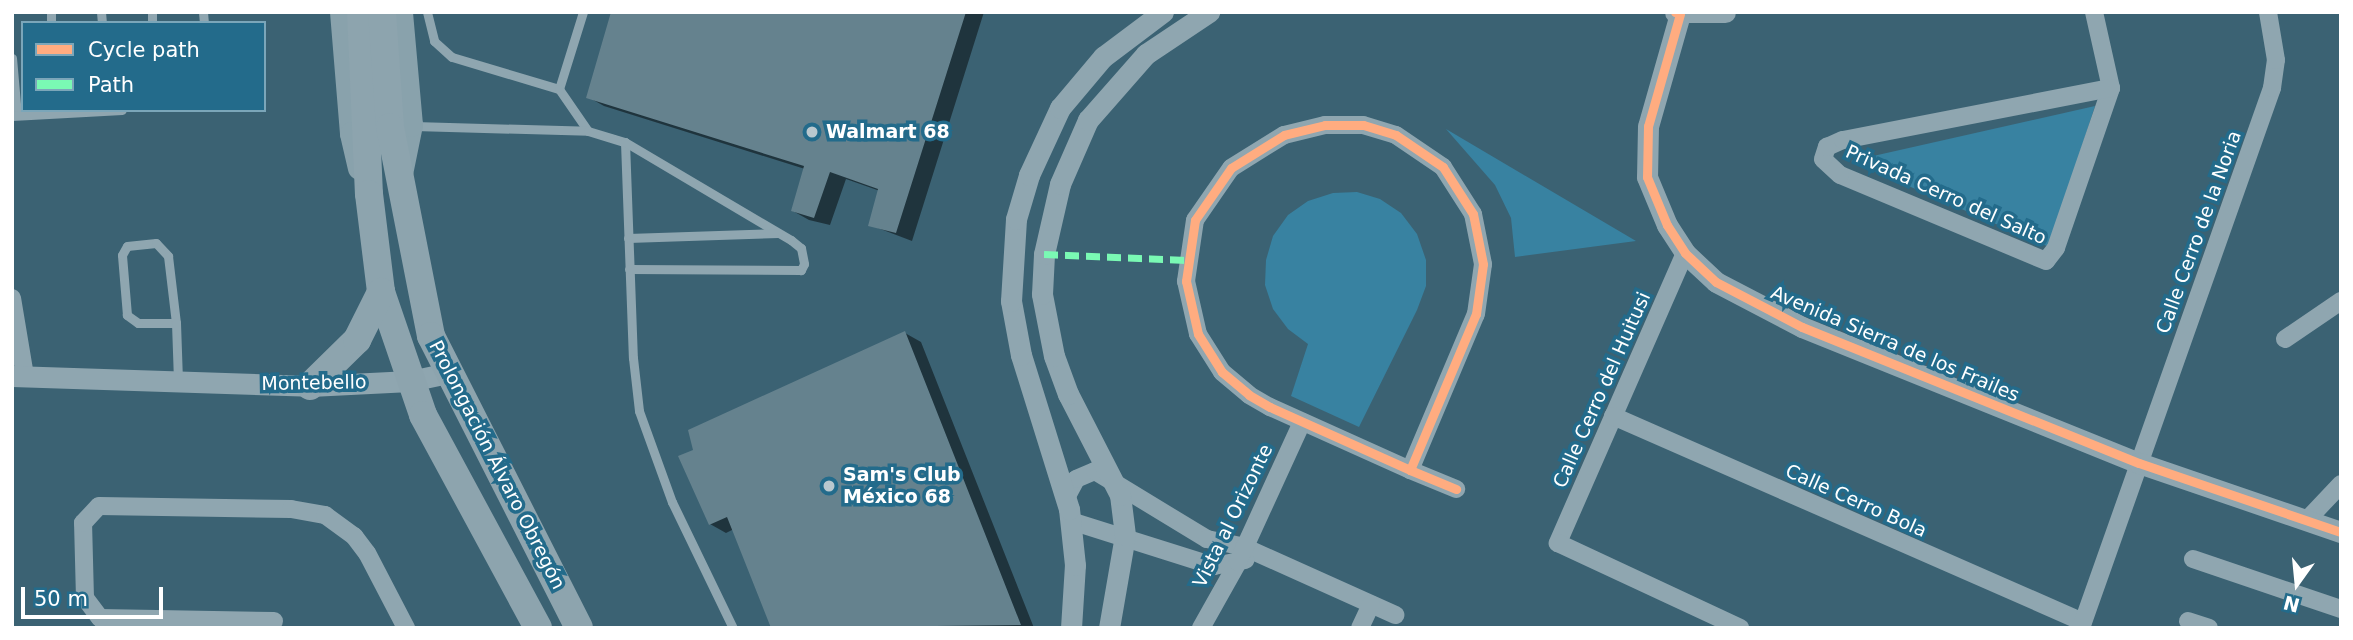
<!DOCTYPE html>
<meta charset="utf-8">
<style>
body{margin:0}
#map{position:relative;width:2353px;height:640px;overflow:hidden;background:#3b6273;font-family:"DejaVu Sans",sans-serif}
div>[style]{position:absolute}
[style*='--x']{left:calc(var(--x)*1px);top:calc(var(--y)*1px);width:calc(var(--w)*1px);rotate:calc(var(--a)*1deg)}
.green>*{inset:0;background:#3882a1}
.shadow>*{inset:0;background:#0007}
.building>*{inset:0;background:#65828e}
.service>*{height:9px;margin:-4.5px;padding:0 4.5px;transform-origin:4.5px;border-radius:4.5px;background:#8fa6b0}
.minor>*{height:18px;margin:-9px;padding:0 9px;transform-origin:9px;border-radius:9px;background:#8fa6b0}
.tertiary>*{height:21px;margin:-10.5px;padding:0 10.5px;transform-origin:10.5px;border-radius:10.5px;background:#8fa6b0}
.secondary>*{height:24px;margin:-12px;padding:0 12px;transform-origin:12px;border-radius:12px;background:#89a2ac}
.primary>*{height:28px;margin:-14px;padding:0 14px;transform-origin:14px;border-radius:14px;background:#8da4ae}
.quiet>*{height:7px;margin-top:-3.5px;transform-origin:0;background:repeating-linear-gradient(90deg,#7af9b4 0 14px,transparent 0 21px)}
.cycleway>*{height:9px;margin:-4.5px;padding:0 4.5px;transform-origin:4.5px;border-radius:4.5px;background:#ffac80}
.dots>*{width:19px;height:19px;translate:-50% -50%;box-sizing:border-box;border:4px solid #236b8b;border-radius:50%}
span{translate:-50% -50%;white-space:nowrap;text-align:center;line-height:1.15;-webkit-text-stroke:7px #236b8b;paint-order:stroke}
.poi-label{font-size:19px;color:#fff;font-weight:700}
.left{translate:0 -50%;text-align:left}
.street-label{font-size:19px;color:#fff}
.frame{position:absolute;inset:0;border:14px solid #fff;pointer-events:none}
.legend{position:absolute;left:21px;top:21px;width:245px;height:91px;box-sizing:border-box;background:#236b8b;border:2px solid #7ba6b9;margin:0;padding:9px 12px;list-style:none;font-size:21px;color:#fff}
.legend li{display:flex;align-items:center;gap:14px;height:35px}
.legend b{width:35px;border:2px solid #7ba6b9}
.north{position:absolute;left:2262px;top:549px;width:70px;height:70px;-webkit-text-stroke:5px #236b8b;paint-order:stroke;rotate:195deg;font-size:19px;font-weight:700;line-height:28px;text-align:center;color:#fff}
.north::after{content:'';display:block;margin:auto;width:24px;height:32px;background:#fff;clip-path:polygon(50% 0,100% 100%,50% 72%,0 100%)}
.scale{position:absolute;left:21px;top:587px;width:142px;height:32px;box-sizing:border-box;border:4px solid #fff;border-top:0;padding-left:9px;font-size:21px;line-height:24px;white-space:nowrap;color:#fff;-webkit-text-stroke:5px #236b8b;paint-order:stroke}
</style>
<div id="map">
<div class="green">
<div style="clip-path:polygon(2095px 106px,2049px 247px,1851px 161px)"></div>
<div style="clip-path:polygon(1446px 129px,1636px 241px,1515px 257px,1511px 218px,1495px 185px)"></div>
<div style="clip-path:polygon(1357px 192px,1380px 199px,1401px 213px,1417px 234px,1426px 260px,1426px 286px,1417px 310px,1359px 427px,1291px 396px,1308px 344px,1288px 329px,1273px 309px,1265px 285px,1266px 260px,1273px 236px,1288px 215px,1308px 201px,1333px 193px)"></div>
</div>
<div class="shadow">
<div style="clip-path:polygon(613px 12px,984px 12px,912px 241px,870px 225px,880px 191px,846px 179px,830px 225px,809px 220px,793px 211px,805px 169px,604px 106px,588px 97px)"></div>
<div style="clip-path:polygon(905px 333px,921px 342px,1034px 628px,773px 628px,734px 529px,726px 533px,710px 524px,695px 451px)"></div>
</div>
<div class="building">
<div style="clip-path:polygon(611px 12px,966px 12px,896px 233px,868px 226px,878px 189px,830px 172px,814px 218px,791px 211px,804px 166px,586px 98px)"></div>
<div style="clip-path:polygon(905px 331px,1021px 625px,771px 628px,727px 517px,709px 525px,678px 456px,693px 450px,688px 430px)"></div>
</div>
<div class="service">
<div style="--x:51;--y:12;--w:11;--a:90"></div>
<div style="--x:101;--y:12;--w:11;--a:85"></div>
<div style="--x:152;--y:12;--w:11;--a:90"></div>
<div style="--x:203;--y:12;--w:11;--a:85"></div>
<div style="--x:427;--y:12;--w:30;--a:76"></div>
<div style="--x:434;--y:41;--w:24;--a:42"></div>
<div style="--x:452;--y:57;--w:112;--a:16.7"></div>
<div style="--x:559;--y:89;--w:81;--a:-72.7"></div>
<div style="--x:12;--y:58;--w:57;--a:85"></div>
<div style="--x:559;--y:89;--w:51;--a:55.4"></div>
<div style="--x:12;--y:116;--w:110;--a:-3.1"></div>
<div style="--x:414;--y:126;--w:174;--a:1.6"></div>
<div style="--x:588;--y:131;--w:39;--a:17"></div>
<div style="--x:625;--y:142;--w:216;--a:87.9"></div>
<div style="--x:633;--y:358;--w:53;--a:83.5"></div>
<div style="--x:639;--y:411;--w:97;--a:70.1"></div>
<div style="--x:672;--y:502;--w:140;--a:64.2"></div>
<div style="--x:625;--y:142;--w:193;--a:30.6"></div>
<div style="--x:791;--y:240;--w:13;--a:39"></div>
<div style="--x:801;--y:248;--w:16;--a:79"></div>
<div style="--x:804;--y:264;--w:7;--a:117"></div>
<div style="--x:801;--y:270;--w:172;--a:-179.7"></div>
<div style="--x:628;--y:238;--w:150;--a:-1.9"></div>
<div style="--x:176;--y:323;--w:38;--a:180"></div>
<div style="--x:138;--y:323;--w:14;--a:-144"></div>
<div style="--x:127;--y:315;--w:60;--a:-94.8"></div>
<div style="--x:122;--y:255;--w:10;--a:-61"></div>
<div style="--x:127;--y:246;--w:29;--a:-6"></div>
<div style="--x:156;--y:243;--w:18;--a:47"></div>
<div style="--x:168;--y:256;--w:67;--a:83.2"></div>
<div style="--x:176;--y:323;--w:58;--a:88"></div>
</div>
<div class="minor">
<div style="--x:2094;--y:12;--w:78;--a:77.4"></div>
<div style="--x:2111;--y:88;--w:169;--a:109"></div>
<div style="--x:2056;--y:248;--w:16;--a:128"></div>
<div style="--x:2046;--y:261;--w:223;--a:-157.3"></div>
<div style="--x:1840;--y:175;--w:23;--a:-137"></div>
<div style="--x:1823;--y:159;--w:13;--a:-72"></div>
<div style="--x:1827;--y:147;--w:17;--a:-24"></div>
<div style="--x:1843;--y:140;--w:273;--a:-11"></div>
<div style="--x:1685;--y:253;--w:317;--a:113.7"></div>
<div style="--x:1558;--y:543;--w:201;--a:25"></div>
<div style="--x:12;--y:298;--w:79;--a:80.5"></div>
<div style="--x:2285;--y:339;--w:68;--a:-34.2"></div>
<div style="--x:1613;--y:416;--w:513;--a:23.67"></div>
<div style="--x:1410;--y:470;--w:169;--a:-67.1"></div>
<div style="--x:1476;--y:314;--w:50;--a:-82"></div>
<div style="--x:1483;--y:264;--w:51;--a:-101.3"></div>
<div style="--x:1473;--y:214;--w:56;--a:-122.6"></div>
<div style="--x:1443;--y:167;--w:57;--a:-145.8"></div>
<div style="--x:1396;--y:135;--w:34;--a:-163"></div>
<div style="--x:1363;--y:125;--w:38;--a:180"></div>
<div style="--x:1325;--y:125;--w:42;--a:166.3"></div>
<div style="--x:1284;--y:135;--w:62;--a:148.1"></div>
<div style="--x:1231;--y:168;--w:63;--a:124.7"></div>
<div style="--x:1195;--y:220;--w:62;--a:98.4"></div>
<div style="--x:1186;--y:281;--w:54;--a:77.2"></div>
<div style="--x:1198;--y:334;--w:45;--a:57.7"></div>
<div style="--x:1222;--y:372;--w:35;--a:40"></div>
<div style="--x:1249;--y:395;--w:24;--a:30"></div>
<div style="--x:1270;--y:407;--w:154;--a:24.2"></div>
<div style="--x:1410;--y:470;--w:50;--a:22.4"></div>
<div style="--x:1066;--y:498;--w:21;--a:-62"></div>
<div style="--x:1076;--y:479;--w:21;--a:-23"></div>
<div style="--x:1095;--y:471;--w:131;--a:31.3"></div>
<div style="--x:1207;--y:539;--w:38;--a:12"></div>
<div style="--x:1244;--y:547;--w:166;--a:24.2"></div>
<div style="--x:1071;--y:521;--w:150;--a:17.5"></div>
<div style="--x:1214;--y:566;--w:32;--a:-11"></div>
<div style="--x:2306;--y:521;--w:51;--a:-46.6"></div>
<div style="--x:2193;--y:559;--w:156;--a:18.7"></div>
<div style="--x:274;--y:621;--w:174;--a:-179"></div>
<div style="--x:100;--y:618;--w:25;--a:-127"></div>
<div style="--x:85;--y:598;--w:75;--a:-91.5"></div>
<div style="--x:83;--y:523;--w:23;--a:-47"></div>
<div style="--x:99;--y:506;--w:192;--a:0.9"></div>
<div style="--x:291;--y:509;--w:35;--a:10"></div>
<div style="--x:325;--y:515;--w:36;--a:36"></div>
<div style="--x:354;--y:536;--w:21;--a:53"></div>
<div style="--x:367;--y:553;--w:85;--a:62.5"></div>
<div style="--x:2188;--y:621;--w:22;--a:18"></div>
<div style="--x:1201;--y:628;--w:76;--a:-60.7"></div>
<div style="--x:1238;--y:562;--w:154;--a:-65.4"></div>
<div style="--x:1360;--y:628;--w:26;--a:-65"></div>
<div style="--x:2081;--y:628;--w:573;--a:-70.52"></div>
<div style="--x:2272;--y:88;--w:28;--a:-82"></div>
<div style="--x:2276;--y:60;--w:49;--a:-99.5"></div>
</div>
<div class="tertiary">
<div style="--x:1675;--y:12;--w:50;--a:0"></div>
<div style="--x:1680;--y:14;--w:116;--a:105.9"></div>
<div style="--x:1648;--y:126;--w:51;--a:91.1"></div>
<div style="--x:1647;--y:177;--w:52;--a:67.4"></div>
<div style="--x:1667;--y:225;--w:33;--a:57"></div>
<div style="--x:1685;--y:253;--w:42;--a:43.1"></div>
<div style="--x:1716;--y:282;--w:97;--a:27.6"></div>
<div style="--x:1802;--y:327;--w:363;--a:22"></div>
<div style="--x:2139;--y:463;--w:213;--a:18.9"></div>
<div style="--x:12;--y:376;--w:298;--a:1.9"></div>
<div style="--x:310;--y:386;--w:100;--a:-2.9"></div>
<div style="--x:410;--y:381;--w:40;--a:-12"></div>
<div style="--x:1071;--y:628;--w:63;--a:-86.4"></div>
<div style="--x:1075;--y:565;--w:56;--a:-96.1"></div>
<div style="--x:1069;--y:509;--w:161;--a:-107.3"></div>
<div style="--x:1021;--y:355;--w:55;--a:-100.5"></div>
<div style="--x:1011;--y:301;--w:82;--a:-86.5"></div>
<div style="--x:1016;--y:219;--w:46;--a:-73.5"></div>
<div style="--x:1029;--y:175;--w:74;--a:-65.2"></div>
<div style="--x:1060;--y:108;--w:67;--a:-49.9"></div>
<div style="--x:1103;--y:57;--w:75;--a:-36.9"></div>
<div style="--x:1109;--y:628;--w:94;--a:-80.2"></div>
<div style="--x:1125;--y:535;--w:40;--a:-97.1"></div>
<div style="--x:1120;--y:495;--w:114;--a:-117.2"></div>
<div style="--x:1068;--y:394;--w:40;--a:-110.2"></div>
<div style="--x:1054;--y:356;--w:63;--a:-101"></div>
<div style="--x:1042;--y:294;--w:40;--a:-87.1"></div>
<div style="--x:1044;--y:254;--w:72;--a:-77.1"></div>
<div style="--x:1060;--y:184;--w:70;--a:-66.4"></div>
<div style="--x:1088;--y:120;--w:88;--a:-48.7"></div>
<div style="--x:1146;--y:54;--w:76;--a:-33.7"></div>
</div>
<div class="secondary">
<div style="--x:342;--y:12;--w:122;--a:85.3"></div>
<div style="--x:352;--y:134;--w:35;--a:77"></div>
<div style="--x:401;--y:174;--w:50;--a:-78.5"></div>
<div style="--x:411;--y:125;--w:113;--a:-95.1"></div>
</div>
<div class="primary">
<div style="--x:361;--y:12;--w:182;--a:87.5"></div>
<div style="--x:369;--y:194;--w:99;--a:83"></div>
<div style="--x:381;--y:292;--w:130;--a:71.1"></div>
<div style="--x:423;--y:415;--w:242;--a:61.6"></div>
<div style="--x:382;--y:12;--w:115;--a:86"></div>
<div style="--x:390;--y:127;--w:213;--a:78.9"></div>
<div style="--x:431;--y:336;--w:327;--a:63.1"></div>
<div style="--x:310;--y:386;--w:66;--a:-44.4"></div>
<div style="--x:357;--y:340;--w:54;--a:-63.4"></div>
</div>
<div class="quiet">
<div style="--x:1044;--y:254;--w:143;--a:2.4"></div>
</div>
<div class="cycleway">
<div style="--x:1675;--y:12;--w:5;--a:22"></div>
<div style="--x:1680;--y:14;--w:116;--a:105.9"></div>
<div style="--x:1648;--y:126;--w:51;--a:91.1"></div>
<div style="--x:1647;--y:177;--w:52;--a:67.4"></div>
<div style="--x:1667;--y:225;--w:33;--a:57"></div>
<div style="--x:1685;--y:253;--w:42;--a:43.1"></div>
<div style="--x:1716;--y:282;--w:97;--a:27.6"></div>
<div style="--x:1802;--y:327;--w:363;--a:22"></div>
<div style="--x:2139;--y:463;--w:213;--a:18.9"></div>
<div style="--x:1410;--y:470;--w:169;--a:-67.1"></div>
<div style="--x:1476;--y:314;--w:50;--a:-82"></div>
<div style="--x:1483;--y:264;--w:51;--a:-101.3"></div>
<div style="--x:1473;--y:214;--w:56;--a:-122.6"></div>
<div style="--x:1443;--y:167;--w:57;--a:-145.8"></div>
<div style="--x:1396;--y:135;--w:34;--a:-163"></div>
<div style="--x:1363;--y:125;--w:38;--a:180"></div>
<div style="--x:1325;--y:125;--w:42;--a:166.3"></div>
<div style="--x:1284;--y:135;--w:62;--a:148.1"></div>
<div style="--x:1231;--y:168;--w:63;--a:124.7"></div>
<div style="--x:1195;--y:220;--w:62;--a:98.4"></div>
<div style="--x:1186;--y:281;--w:54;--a:77.2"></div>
<div style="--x:1198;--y:334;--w:45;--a:57.7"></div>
<div style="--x:1222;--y:372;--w:35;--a:40"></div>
<div style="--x:1249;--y:395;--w:24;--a:30"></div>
<div style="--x:1270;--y:407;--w:154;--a:24.2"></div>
<div style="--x:1410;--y:470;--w:50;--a:22.4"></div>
</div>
<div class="dots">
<div style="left:812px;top:132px;background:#bac8ce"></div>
<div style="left:829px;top:486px;background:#bac8ce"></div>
</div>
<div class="poi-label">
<span class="left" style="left:826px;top:132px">Walmart 68</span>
<span class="left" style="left:843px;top:486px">Sam's Club<br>México 68</span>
</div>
<div class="street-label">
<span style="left:1946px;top:195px;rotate:24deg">Privada Cerro del Salto</span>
<span style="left:2199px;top:232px;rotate:-70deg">Calle Cerro de la Noria</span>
<span style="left:1895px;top:344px;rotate:23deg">Avenida Sierra de los Frailes</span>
<span style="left:314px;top:383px;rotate:-1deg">Montebello</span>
<span style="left:1602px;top:390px;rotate:-66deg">Calle Cerro del Huitusi</span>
<span style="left:497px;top:465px;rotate:63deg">Prolongación Álvaro Obregón</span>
<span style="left:1856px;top:501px;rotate:24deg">Calle Cerro Bola</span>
<span style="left:1233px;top:516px;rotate:-64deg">Vista al Orizonte</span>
</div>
<div class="frame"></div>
<ul class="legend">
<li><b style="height:9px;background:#ffac80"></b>Cycle path</li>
<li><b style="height:9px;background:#7af9b4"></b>Path</li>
</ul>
<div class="north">N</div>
<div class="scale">50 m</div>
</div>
